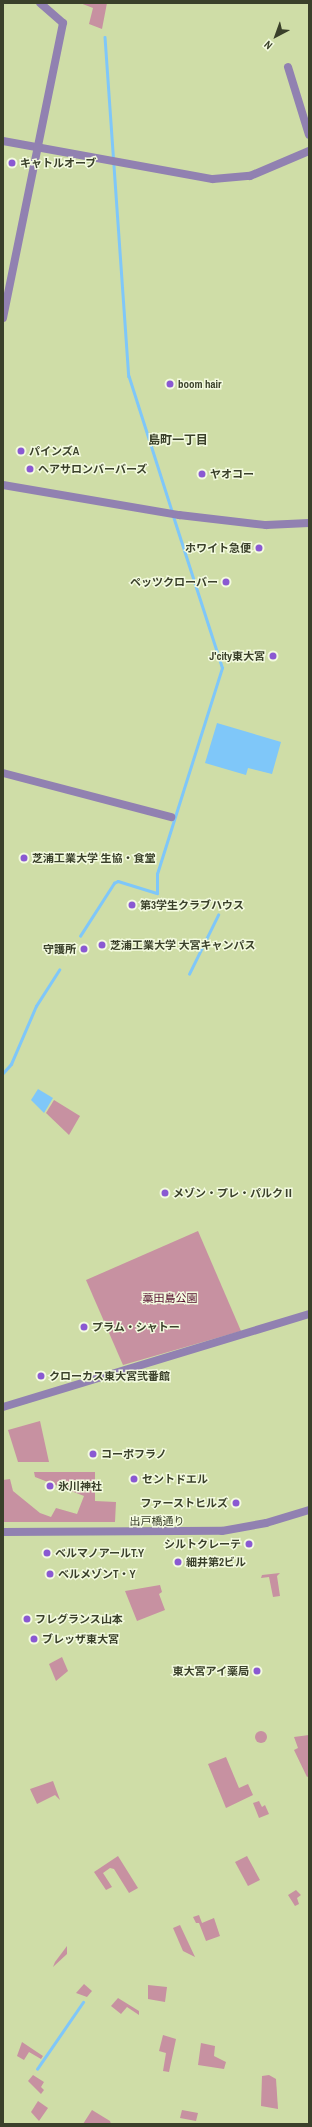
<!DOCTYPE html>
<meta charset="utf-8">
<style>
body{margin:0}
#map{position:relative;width:312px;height:2127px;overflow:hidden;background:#cfdda7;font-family:"Archivo Narrow","Noto Sans JP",sans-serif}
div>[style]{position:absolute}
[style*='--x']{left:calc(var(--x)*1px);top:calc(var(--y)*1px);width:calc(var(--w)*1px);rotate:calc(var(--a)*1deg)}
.green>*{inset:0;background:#c791a1}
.round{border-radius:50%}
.water>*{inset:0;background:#7fc7f9}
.stream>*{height:2.5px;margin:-1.25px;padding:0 1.25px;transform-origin:1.25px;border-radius:1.25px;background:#7fc7f9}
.minor>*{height:8px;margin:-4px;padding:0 4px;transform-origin:4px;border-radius:4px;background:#9181b1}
.dots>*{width:11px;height:11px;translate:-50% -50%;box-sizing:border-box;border:2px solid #f3fadf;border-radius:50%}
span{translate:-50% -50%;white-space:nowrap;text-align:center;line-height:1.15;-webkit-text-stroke:3px #f3fadf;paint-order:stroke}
.poi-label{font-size:11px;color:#3a402a;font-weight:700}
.left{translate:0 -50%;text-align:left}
.right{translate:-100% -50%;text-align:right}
.park-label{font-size:11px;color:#530b2b}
.street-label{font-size:11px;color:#3a402a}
.neighbourhood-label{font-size:12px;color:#3a402a;font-weight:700}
.frame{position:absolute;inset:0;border:4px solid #3a402a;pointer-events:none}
.north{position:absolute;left:256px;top:16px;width:40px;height:40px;-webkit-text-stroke:3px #f3fadf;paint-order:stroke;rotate:221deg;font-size:11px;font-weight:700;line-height:16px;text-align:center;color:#3a402a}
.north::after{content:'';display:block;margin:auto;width:14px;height:18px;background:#3a402a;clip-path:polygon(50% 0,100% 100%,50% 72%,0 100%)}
</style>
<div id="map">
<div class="green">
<div style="clip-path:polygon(80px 3px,107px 3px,102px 29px,89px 24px,93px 8px)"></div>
<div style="clip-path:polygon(54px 1100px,80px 1116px,69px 1135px,46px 1113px)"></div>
<div style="clip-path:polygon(198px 1231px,241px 1331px,123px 1365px,86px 1280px)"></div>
<div style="clip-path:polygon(40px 1421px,49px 1462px,18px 1462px,8px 1430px)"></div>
<div style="clip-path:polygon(34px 1472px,95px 1472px,95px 1501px,116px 1502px,115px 1522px,4px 1522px,3px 1480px,10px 1479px,13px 1491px,40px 1513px,51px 1517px,56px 1508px,77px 1514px,84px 1496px,35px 1477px)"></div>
<div style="clip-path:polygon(280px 1573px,277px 1576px,280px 1596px,273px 1597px,269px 1577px,261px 1578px,262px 1575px)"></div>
<div style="clip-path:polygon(160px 1585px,162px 1592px,159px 1594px,165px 1610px,137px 1621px,125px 1591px)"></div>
<div style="clip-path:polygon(62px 1657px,68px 1671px,56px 1681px,49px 1664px)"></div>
<div class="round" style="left:255px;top:1731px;width:12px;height:12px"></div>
<div style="clip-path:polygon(309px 1735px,309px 1776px,307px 1777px,294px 1750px,298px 1748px,294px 1737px)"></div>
<div style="clip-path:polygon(226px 1757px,239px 1788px,248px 1784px,253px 1795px,226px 1808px,208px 1764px)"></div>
<div style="clip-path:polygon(53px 1781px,60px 1800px,55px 1795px,37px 1804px,30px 1789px)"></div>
<div style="clip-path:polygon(259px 1801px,262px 1807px,265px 1805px,269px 1814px,259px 1818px,253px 1803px)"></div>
<div style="clip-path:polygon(118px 1856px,138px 1888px,129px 1893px,114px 1869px,110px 1868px,103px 1873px,112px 1887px,106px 1890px,94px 1872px)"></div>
<div style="clip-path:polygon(247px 1856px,260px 1880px,248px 1886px,235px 1862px)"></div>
<div style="clip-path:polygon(296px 1890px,301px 1895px,297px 1898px,299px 1904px,295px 1906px,288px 1895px)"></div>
<div style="clip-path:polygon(199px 1915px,202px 1923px,214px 1918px,220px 1936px,206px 1941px,199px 1923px,196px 1923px,193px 1917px)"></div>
<div style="clip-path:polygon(180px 1925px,195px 1957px,183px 1951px,173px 1928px)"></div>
<div style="clip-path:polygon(67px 1946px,67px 1954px,53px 1967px,55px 1962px)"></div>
<div style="clip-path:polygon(84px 1984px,92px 1991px,87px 1997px,76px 1993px)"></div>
<div style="clip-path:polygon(148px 1985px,167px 1987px,165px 2002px,148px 1999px)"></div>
<div style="clip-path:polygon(118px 1998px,139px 2011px,139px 2015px,127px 2007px,121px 2014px,111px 2006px)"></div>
<div style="clip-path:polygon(163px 2035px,176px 2039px,169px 2072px,163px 2071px,166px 2053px,159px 2051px)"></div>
<div style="clip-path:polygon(22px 2042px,43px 2056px,41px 2059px,29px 2052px,24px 2060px,17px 2056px)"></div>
<div style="clip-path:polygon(201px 2043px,215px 2046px,214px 2056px,226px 2062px,224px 2069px,198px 2065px)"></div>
<div style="clip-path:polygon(33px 2075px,44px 2082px,41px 2087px,44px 2090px,41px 2094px,28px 2081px)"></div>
<div style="clip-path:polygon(269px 2075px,276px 2079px,278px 2109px,261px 2106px,262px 2076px)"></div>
<div style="clip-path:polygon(38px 2101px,48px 2108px,39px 2121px,31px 2112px)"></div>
<div style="clip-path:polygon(92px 2110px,110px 2121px,111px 2124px,83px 2124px)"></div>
<div style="clip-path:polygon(182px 2110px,198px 2113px,196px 2121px,180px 2118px)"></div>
</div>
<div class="water">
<div style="clip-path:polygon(217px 723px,281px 742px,272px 774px,248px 768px,246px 775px,205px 763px)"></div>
<div style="clip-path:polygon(38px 1089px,53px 1098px,44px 1113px,31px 1100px)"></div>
</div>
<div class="stream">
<div style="--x:105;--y:37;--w:340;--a:86"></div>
<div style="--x:129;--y:376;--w:142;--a:72.3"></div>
<div style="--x:80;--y:936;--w:63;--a:-57.3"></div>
<div style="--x:114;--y:883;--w:4;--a:-27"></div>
<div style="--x:118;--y:881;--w:41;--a:17.1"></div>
<div style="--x:157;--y:893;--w:19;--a:-90"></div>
<div style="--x:157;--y:874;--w:216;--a:-72.5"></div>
<div style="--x:222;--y:668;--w:160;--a:-107.9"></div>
<div style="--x:189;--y:974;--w:66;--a:-63.8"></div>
<div style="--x:3;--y:1073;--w:12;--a:-48"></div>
<div style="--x:11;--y:1064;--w:63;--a:-66.7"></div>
<div style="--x:36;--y:1006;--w:43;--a:-57.4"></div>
<div style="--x:37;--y:2069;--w:81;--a:-55.5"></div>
</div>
<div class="minor">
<div style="--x:288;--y:67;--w:71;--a:72.8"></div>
<div style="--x:3;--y:141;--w:213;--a:10.3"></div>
<div style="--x:213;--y:179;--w:37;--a:-5"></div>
<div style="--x:250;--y:176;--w:64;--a:-23"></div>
<div style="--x:3;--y:318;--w:301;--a:-78.5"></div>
<div style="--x:63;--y:23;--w:30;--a:-139"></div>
<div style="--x:3;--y:485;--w:179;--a:9.7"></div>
<div style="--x:179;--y:515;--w:88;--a:6.6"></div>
<div style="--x:266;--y:525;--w:43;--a:-2.7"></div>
<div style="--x:3;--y:773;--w:174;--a:14.7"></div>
<div style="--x:3;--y:1407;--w:320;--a:-16.9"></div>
<div style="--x:3;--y:1532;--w:219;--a:-0.3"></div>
<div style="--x:222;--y:1531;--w:45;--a:-10.3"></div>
<div style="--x:266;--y:1523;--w:45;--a:-16.8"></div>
</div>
<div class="dots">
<div style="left:12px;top:163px;background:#8a59d2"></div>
<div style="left:170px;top:384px;background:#8a59d2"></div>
<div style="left:21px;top:451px;background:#8a59d2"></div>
<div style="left:30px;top:469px;background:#8a59d2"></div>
<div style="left:202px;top:474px;background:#8a59d2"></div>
<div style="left:259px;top:548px;background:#8a59d2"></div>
<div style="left:226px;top:582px;background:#8a59d2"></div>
<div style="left:273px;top:656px;background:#8a59d2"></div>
<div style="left:24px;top:858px;background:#8a59d2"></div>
<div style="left:132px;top:905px;background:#8a59d2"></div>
<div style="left:102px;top:945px;background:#8a59d2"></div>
<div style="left:84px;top:949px;background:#8a59d2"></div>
<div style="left:165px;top:1193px;background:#8a59d2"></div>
<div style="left:84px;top:1327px;background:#8a59d2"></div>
<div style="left:41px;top:1376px;background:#8a59d2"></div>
<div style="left:93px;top:1454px;background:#8a59d2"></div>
<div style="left:134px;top:1479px;background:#8a59d2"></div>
<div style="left:50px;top:1486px;background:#8a59d2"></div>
<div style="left:236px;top:1503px;background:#8a59d2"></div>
<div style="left:249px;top:1544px;background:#8a59d2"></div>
<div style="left:47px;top:1553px;background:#8a59d2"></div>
<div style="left:178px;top:1562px;background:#8a59d2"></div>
<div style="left:50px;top:1574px;background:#8a59d2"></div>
<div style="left:27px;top:1619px;background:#8a59d2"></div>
<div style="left:34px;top:1639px;background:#8a59d2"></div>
<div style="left:257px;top:1671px;background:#8a59d2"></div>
</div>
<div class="poi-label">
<span class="left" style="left:20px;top:163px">キャトルオーブ</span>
<span class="left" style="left:178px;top:384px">boom hair</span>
<span class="left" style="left:29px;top:451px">パインズA</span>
<span class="left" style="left:38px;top:469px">ヘアサロンバーバーズ</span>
<span class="left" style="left:210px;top:474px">ヤオコー</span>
<span class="right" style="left:251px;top:548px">ホワイト急便</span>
<span class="right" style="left:218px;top:582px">ペッツクローバー</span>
<span class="right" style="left:265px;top:656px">J'city東大宮</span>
<span class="left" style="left:32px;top:858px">芝浦工業大学 生協・食堂</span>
<span class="left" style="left:140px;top:905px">第3学生クラブハウス</span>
<span class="left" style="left:110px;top:945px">芝浦工業大学 大宮キャンパス</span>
<span class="right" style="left:76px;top:949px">守護所</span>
<span class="left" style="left:173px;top:1193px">メゾン・プレ・パルクⅡ</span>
<span class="left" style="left:92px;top:1327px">プラム・シャトー</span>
<span class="left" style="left:49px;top:1376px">クローカス東大宮弐番館</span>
<span class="left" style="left:101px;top:1454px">コーポフラノ</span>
<span class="left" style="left:142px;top:1479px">セントドエル</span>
<span class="left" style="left:58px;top:1486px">氷川神社</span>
<span class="right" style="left:228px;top:1503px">ファーストヒルズ</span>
<span class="right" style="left:241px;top:1544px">シルトクレーテ</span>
<span class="left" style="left:55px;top:1553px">ベルマノアールT.Y</span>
<span class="left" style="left:186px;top:1562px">細井第2ビル</span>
<span class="left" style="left:58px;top:1574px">ベルメゾンT・Y</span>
<span class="left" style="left:35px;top:1619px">フレグランス山本</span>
<span class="left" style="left:42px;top:1639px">ブレッザ東大宮</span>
<span class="right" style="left:249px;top:1671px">東大宮アイ薬局</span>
</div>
<div class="park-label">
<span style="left:170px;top:1298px">藁田島公園</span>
</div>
<div class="street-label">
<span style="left:157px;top:1521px">出戸橋通り</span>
</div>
<div class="neighbourhood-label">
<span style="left:178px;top:441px">島町一丁目</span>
</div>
<div class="frame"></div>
<div class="north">N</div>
</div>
